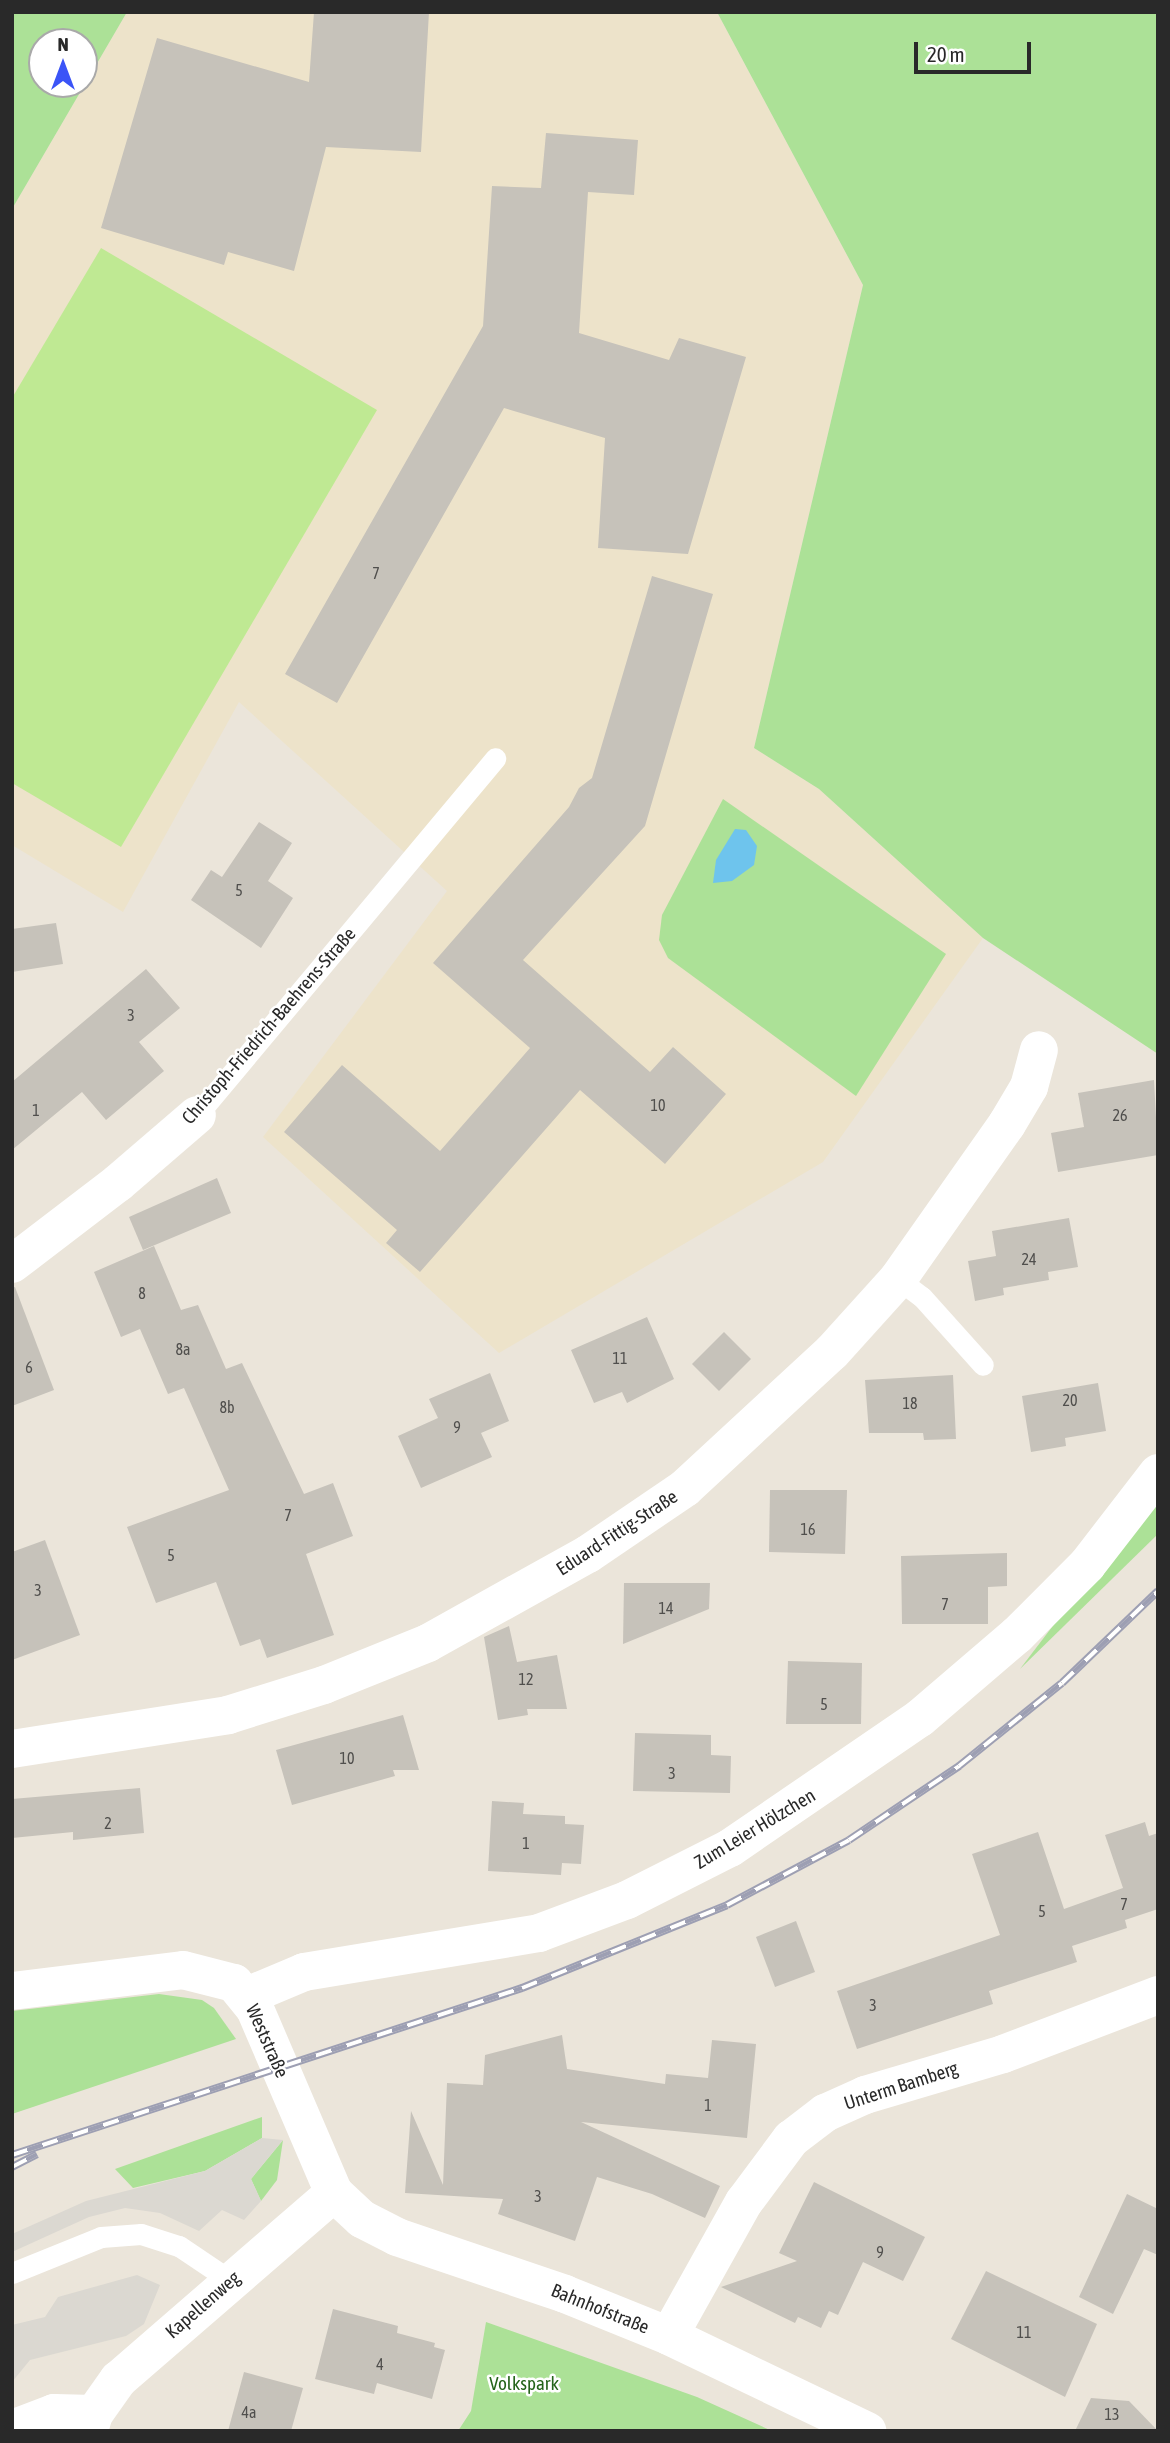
<!DOCTYPE html>
<meta charset="utf-8">
<style>
body{margin:0}
#map{position:relative;width:1170px;height:2443px;overflow:hidden;background:#ebe5da;font-family:"Asap Condensed",sans-serif}
div>[style]{position:absolute}
[style*='--x']{left:calc(var(--x)*1px);top:calc(var(--y)*1px);width:calc(var(--w)*1px);rotate:calc(var(--a)*1deg)}
.education>*{inset:0;background:#ede3ca}
.green>*{inset:0;background:#ace197}
.pitch>*{inset:0;background:#bfe993}
.plaza>*{inset:0;background:#dbd8d1}
.water>*{inset:0;background:#6ec4ed}
.building>*{inset:0;background:#c6c2ba}
.lane>*{height:21px;margin:-10.5px;padding:0 10.5px;transform-origin:10.5px;border-radius:10.5px;background:#fff}
.street>*{height:38px;margin:-19px;padding:0 19px;transform-origin:19px;border-radius:19px;background:#fff}
.secondary>*{height:38px;margin:-19px;padding:0 19px;transform-origin:19px;border-radius:19px;background:#fff}
.rail>*{height:8px;margin-top:-4px;transform-origin:0;background:repeating-linear-gradient(90deg,#fff 0 16px,#9d9fb3 0 32px);box-sizing:border-box;border-block:2px solid #9d9fb3}
span{translate:-50% -50%;white-space:nowrap;text-align:center;line-height:1.15;-webkit-text-stroke:5px #fff;paint-order:stroke}
.number-label{font-size:16px;color:#504f4d}
.number-label span{-webkit-text-stroke-width:0}
.street-label{font-size:19px;color:#292929}
.park-label{font-size:19px;color:#25641a}
.frame{position:absolute;inset:0;border:14px solid #292929;pointer-events:none}
.north{position:absolute;left:28px;top:28px;width:70px;height:70px;box-sizing:border-box;background:#fff;border:2px solid #a9a9a9;border-radius:50%;rotate:0deg;font-size:19px;font-weight:700;line-height:28px;text-align:center;color:#292929}
.north::after{content:'';display:block;margin:auto;width:24px;height:32px;background:#3b54f7;clip-path:polygon(50% 0,100% 100%,50% 72%,0 100%)}
.scale{position:absolute;left:914px;top:42px;width:117px;height:32px;box-sizing:border-box;border:4px solid #292929;border-top:0;padding-left:9px;font-size:21px;line-height:24px;white-space:nowrap;color:#292929;-webkit-text-stroke:5px #fff;paint-order:stroke}
</style>
<div id="map">
<div class="education">
<div style="clip-path:polygon(127px 12px,717px 12px,863px 285px,754px 748px,819px 789px,983px 938px,823px 1162px,499px 1353px,263px 1137px,447px 891px,239px 702px,123px 912px,12px 845px,12px 209px)"></div>
</div>
<div class="green">
<div style="clip-path:polygon(evenodd,12px 12px,127px 12px,12px 209px,12px 12px,84px 42px,84px 84px,42px 84px,42px 42px,84px 42px)"></div>
<div style="clip-path:polygon(717px 12px,1158px 12px,1158px 1054px,983px 938px,819px 789px,754px 748px,863px 285px)"></div>
<div style="clip-path:polygon(723px 799px,946px 954px,856px 1096px,668px 958px,659px 940px,662px 915px)"></div>
<div style="clip-path:polygon(1158px 1488px,1158px 1534px,1020px 1669px)"></div>
<div style="clip-path:polygon(159px 1994px,202px 2000px,214px 2008px,236px 2039px,12px 2114px,12px 2011px)"></div>
<div style="clip-path:polygon(262px 2117px,262px 2138px,205px 2171px,133px 2188px,115px 2169px)"></div>
<div style="clip-path:polygon(283px 2140px,277px 2180px,261px 2201px,251px 2179px)"></div>
<div style="clip-path:polygon(486px 2322px,697px 2397px,772px 2431px,458px 2431px,471px 2411px)"></div>
</div>
<div class="pitch">
<div style="clip-path:polygon(101px 248px,377px 410px,121px 847px,12px 783px,12px 398px)"></div>
</div>
<div class="plaza">
<div style="clip-path:polygon(262px 2138px,283px 2140px,251px 2179px,261px 2201px,244px 2220px,222px 2210px,199px 2231px,160px 2213px,125px 2208px,89px 2217px,12px 2252px,12px 2234px,86px 2201px,205px 2171px)"></div>
<div style="clip-path:polygon(137px 2275px,160px 2285px,144px 2324px,126px 2336px,30px 2360px,12px 2382px,12px 2325px,45px 2317px,58px 2297px)"></div>
</div>
<div class="water">
<div style="clip-path:polygon(735px 829px,746px 830px,757px 846px,754px 865px,732px 881px,713px 883px,716px 860px)"></div>
</div>
<div class="building">
<div style="clip-path:polygon(314px 12px,429px 12px,421px 152px,326px 147px,294px 271px,228px 252px,224px 265px,101px 228px,157px 38px,309px 82px)"></div>
<div style="clip-path:polygon(546px 133px,638px 140px,634px 195px,588px 192px,579px 333px,669px 360px,679px 338px,746px 357px,688px 554px,598px 548px,605px 438px,504px 408px,337px 703px,285px 674px,483px 326px,492px 186px,541px 188px)"></div>
<div style="clip-path:polygon(652px 576px,713px 594px,645px 826px,523px 960px,650px 1072px,673px 1047px,726px 1094px,665px 1164px,580px 1090px,420px 1272px,386px 1243px,397px 1230px,284px 1132px,342px 1065px,440px 1151px,530px 1048px,433px 963px,569px 807px,579px 788px,592px 778px)"></div>
<div style="clip-path:polygon(259px 822px,292px 843px,268px 881px,293px 898px,261px 948px,191px 900px,211px 870px,222px 877px)"></div>
<div style="clip-path:polygon(56px 923px,63px 964px,12px 972px,12px 929px)"></div>
<div style="clip-path:polygon(146px 969px,180px 1008px,139px 1042px,164px 1071px,106px 1120px,82px 1092px,12px 1150px,12px 1082px)"></div>
<div style="clip-path:polygon(1154px 1080px,1158px 1155px,1058px 1172px,1051px 1133px,1084px 1127px,1078px 1093px)"></div>
<div style="clip-path:polygon(217px 1178px,231px 1213px,143px 1250px,129px 1217px)"></div>
<div style="clip-path:polygon(1069px 1218px,1078px 1267px,1048px 1272px,1049px 1280px,1003px 1288px,1004px 1295px,975px 1301px,968px 1261px,996px 1256px,992px 1231px)"></div>
<div style="clip-path:polygon(154px 1246px,181px 1310px,198px 1305px,226px 1369px,242px 1363px,304px 1494px,333px 1483px,353px 1536px,306px 1554px,334px 1635px,267px 1658px,260px 1639px,240px 1646px,216px 1582px,156px 1603px,127px 1527px,229px 1490px,184px 1388px,168px 1394px,140px 1329px,121px 1337px,94px 1272px)"></div>
<div style="clip-path:polygon(15px 1287px,54px 1390px,12px 1406px,12px 1288px)"></div>
<div style="clip-path:polygon(647px 1317px,674px 1379px,627px 1403px,622px 1392px,594px 1403px,571px 1350px)"></div>
<div style="clip-path:polygon(724px 1332px,751px 1359px,719px 1391px,692px 1364px)"></div>
<div style="clip-path:polygon(490px 1373px,509px 1421px,481px 1433px,492px 1457px,421px 1488px,398px 1436px,438px 1418px,429px 1399px)"></div>
<div style="clip-path:polygon(953px 1375px,956px 1439px,924px 1440px,923px 1433px,869px 1433px,865px 1380px)"></div>
<div style="clip-path:polygon(1098px 1383px,1106px 1431px,1065px 1438px,1066px 1446px,1031px 1452px,1022px 1396px)"></div>
<div style="clip-path:polygon(770px 1490px,847px 1490px,845px 1554px,769px 1552px)"></div>
<div style="clip-path:polygon(45px 1540px,80px 1635px,12px 1660px,12px 1552px)"></div>
<div style="clip-path:polygon(1007px 1553px,1007px 1586px,988px 1587px,988px 1624px,902px 1624px,901px 1556px)"></div>
<div style="clip-path:polygon(624px 1583px,710px 1583px,709px 1609px,623px 1644px)"></div>
<div style="clip-path:polygon(509px 1626px,517px 1662px,557px 1655px,567px 1709px,527px 1709px,528px 1715px,498px 1720px,484px 1637px)"></div>
<div style="clip-path:polygon(788px 1661px,862px 1663px,861px 1724px,786px 1724px)"></div>
<div style="clip-path:polygon(403px 1715px,419px 1770px,393px 1770px,395px 1776px,292px 1805px,276px 1750px)"></div>
<div style="clip-path:polygon(635px 1733px,711px 1735px,711px 1755px,731px 1756px,730px 1793px,633px 1791px)"></div>
<div style="clip-path:polygon(140px 1788px,144px 1833px,73px 1840px,73px 1832px,12px 1838px,12px 1799px)"></div>
<div style="clip-path:polygon(492px 1801px,524px 1803px,523px 1814px,565px 1816px,565px 1824px,584px 1825px,581px 1864px,562px 1863px,561px 1875px,488px 1871px)"></div>
<div style="clip-path:polygon(1145px 1822px,1149px 1836px,1158px 1833px,1158px 1909px,1125px 1920px,1127px 1928px,1072px 1946px,1077px 1962px,989px 1991px,993px 2004px,857px 2049px,837px 1991px,1000px 1935px,972px 1854px,1038px 1832px,1064px 1909px,1123px 1888px,1105px 1835px)"></div>
<div style="clip-path:polygon(796px 1921px,815px 1972px,775px 1987px,756px 1937px)"></div>
<div style="clip-path:polygon(562px 2035px,567px 2069px,665px 2084px,666px 2074px,708px 2078px,712px 2040px,756px 2044px,747px 2138px,581px 2122px,720px 2186px,705px 2218px,652px 2194px,597px 2177px,575px 2241px,498px 2214px,503px 2199px,405px 2193px,411px 2111px,443px 2185px,447px 2083px,483px 2085px,485px 2055px)"></div>
<div style="clip-path:polygon(814px 2182px,925px 2237px,903px 2281px,863px 2262px,838px 2315px,829px 2311px,821px 2328px,798px 2317px,795px 2323px,721px 2287px,797px 2261px,779px 2253px)"></div>
<div style="clip-path:polygon(1127px 2194px,1158px 2209px,1158px 2255px,1144px 2249px,1113px 2314px,1079px 2297px)"></div>
<div style="clip-path:polygon(986px 2271px,1097px 2324px,1065px 2397px,951px 2339px)"></div>
<div style="clip-path:polygon(333px 2309px,398px 2326px,397px 2333px,435px 2343px,434px 2347px,445px 2350px,432px 2399px,377px 2383px,374px 2394px,315px 2379px)"></div>
<div style="clip-path:polygon(244px 2372px,303px 2388px,291px 2431px,228px 2431px)"></div>
<div style="clip-path:polygon(1091px 2398px,1129px 2401px,1158px 2431px,1075px 2431px)"></div>
</div>
<div class="lane">
<div style="--x:197;--y:1115;--w:465;--a:-50.1"></div>
<div style="--x:898;--y:1279;--w:30;--a:37"></div>
<div style="--x:922;--y:1297;--w:91;--a:48.1"></div>
<div style="--x:12;--y:2273;--w:96;--a:-22"></div>
<div style="--x:101;--y:2237;--w:40;--a:-4.3"></div>
<div style="--x:141;--y:2234;--w:40;--a:18"></div>
<div style="--x:179;--y:2246;--w:63;--a:33.9"></div>
</div>
<div class="street">
<div style="--x:12;--y:1264;--w:133;--a:-37.4"></div>
<div style="--x:118;--y:1183;--w:104;--a:-40.7"></div>
<div style="--x:12;--y:1749;--w:219;--a:-8.9"></div>
<div style="--x:228;--y:1715;--w:101;--a:-17.4"></div>
<div style="--x:324;--y:1685;--w:112;--a:-22"></div>
<div style="--x:428;--y:1643;--w:183;--a:-29.1"></div>
<div style="--x:588;--y:1554;--w:117;--a:-34.2"></div>
<div style="--x:685;--y:1488;--w:200;--a:-42.8"></div>
<div style="--x:832;--y:1352;--w:98;--a:-47.9"></div>
<div style="--x:898;--y:1279;--w:189;--a:-54.9"></div>
<div style="--x:1007;--y:1124;--w:43;--a:-59.3"></div>
<div style="--x:1029;--y:1087;--w:38;--a:-75"></div>
<div style="--x:247;--y:1996;--w:62;--a:-22.8"></div>
<div style="--x:304;--y:1972;--w:238;--a:-9.4"></div>
<div style="--x:539;--y:1933;--w:94;--a:-20.6"></div>
<div style="--x:627;--y:1900;--w:115;--a:-26.8"></div>
<div style="--x:730;--y:1848;--w:230;--a:-34.4"></div>
<div style="--x:920;--y:1718;--w:128;--a:-40.6"></div>
<div style="--x:1017;--y:1635;--w:99;--a:-45"></div>
<div style="--x:1087;--y:1565;--w:116;--a:-52.3"></div>
<div style="--x:669;--y:2336;--w:154;--a:-60.8"></div>
<div style="--x:744;--y:2202;--w:79;--a:-53.3"></div>
<div style="--x:791;--y:2139;--w:43;--a:-37.4"></div>
<div style="--x:825;--y:2113;--w:44;--a:-24.2"></div>
<div style="--x:865;--y:2095;--w:144;--a:-16.5"></div>
<div style="--x:1003;--y:2054;--w:166;--a:-20.8"></div>
<div style="--x:12;--y:2429;--w:45;--a:-20.9"></div>
<div style="--x:54;--y:2413;--w:40;--a:1.4"></div>
<div style="--x:89;--y:2431;--w:18;--a:-74"></div>
<div style="--x:94;--y:2414;--w:42;--a:-54.8"></div>
<div style="--x:118;--y:2380;--w:286;--a:-40.9"></div>
</div>
<div class="secondary">
<div style="--x:12;--y:1991;--w:172;--a:-7"></div>
<div style="--x:183;--y:1970;--w:53;--a:14.3"></div>
<div style="--x:234;--y:1983;--w:33;--a:51"></div>
<div style="--x:255;--y:2009;--w:200;--a:66.8"></div>
<div style="--x:334;--y:2193;--w:38;--a:43"></div>
<div style="--x:362;--y:2219;--w:39;--a:27"></div>
<div style="--x:397;--y:2237;--w:177;--a:18.7"></div>
<div style="--x:565;--y:2294;--w:112;--a:22"></div>
<div style="--x:669;--y:2336;--w:220;--a:25.6"></div>
</div>
<div class="rail">
<div style="--x:12;--y:2155;--w:537;--a:-18.13"></div>
<div style="--x:522;--y:1988;--w:221;--a:-22"></div>
<div style="--x:727;--y:1905;--w:138;--a:-28"></div>
<div style="--x:849;--y:1840;--w:133;--a:-33.9"></div>
<div style="--x:959;--y:1766;--w:132;--a:-38.9"></div>
<div style="--x:1062;--y:1683;--w:133;--a:-43.8"></div>
<div style="--x:12;--y:2167;--w:28;--a:-27"></div>
</div>
<div class="number-label">
<span style="left:376px;top:573px">7</span>
<span style="left:239px;top:890px">5</span>
<span style="left:131px;top:1015px">3</span>
<span style="left:658px;top:1105px">10</span>
<span style="left:36px;top:1110px">1</span>
<span style="left:1120px;top:1115px">26</span>
<span style="left:1029px;top:1259px">24</span>
<span style="left:142px;top:1293px">8</span>
<span style="left:183px;top:1349px">8a</span>
<span style="left:620px;top:1358px">11</span>
<span style="left:29px;top:1367px">6</span>
<span style="left:1070px;top:1400px">20</span>
<span style="left:910px;top:1403px">18</span>
<span style="left:227px;top:1407px">8b</span>
<span style="left:457px;top:1427px">9</span>
<span style="left:288px;top:1515px">7</span>
<span style="left:808px;top:1529px">16</span>
<span style="left:171px;top:1555px">5</span>
<span style="left:38px;top:1590px">3</span>
<span style="left:945px;top:1604px">7</span>
<span style="left:666px;top:1608px">14</span>
<span style="left:526px;top:1679px">12</span>
<span style="left:824px;top:1704px">5</span>
<span style="left:347px;top:1758px">10</span>
<span style="left:672px;top:1773px">3</span>
<span style="left:108px;top:1823px">2</span>
<span style="left:526px;top:1843px">1</span>
<span style="left:1124px;top:1904px">7</span>
<span style="left:1042px;top:1911px">5</span>
<span style="left:873px;top:2005px">3</span>
<span style="left:708px;top:2105px">1</span>
<span style="left:538px;top:2196px">3</span>
<span style="left:880px;top:2252px">9</span>
<span style="left:1024px;top:2332px">11</span>
<span style="left:380px;top:2364px">4</span>
<span style="left:249px;top:2412px">4a</span>
<span style="left:1112px;top:2414px">13</span>
</div>
<div class="street-label">
<span style="left:269px;top:1026px;rotate:-49deg">Christoph-Friedrich-Baehrens-Straße</span>
<span style="left:617px;top:1533px;rotate:-33deg">Eduard-Fittig-Straße</span>
<span style="left:755px;top:1829px;rotate:-31deg">Zum Leier Hölzchen</span>
<span style="left:267px;top:2041px;rotate:66deg">Weststraße</span>
<span style="left:901px;top:2086px;rotate:-18deg">Unterm Bamberg</span>
<span style="left:203px;top:2305px;rotate:-41deg">Kapellenweg</span>
<span style="left:600px;top:2309px;rotate:22deg">Bahnhofstraße</span>
</div>
<div class="park-label">
<span style="left:524px;top:2384px">Volkspark</span>
</div>
<div class="frame"></div>
<div class="north">N</div>
<div class="scale">20 m</div>
</div>
